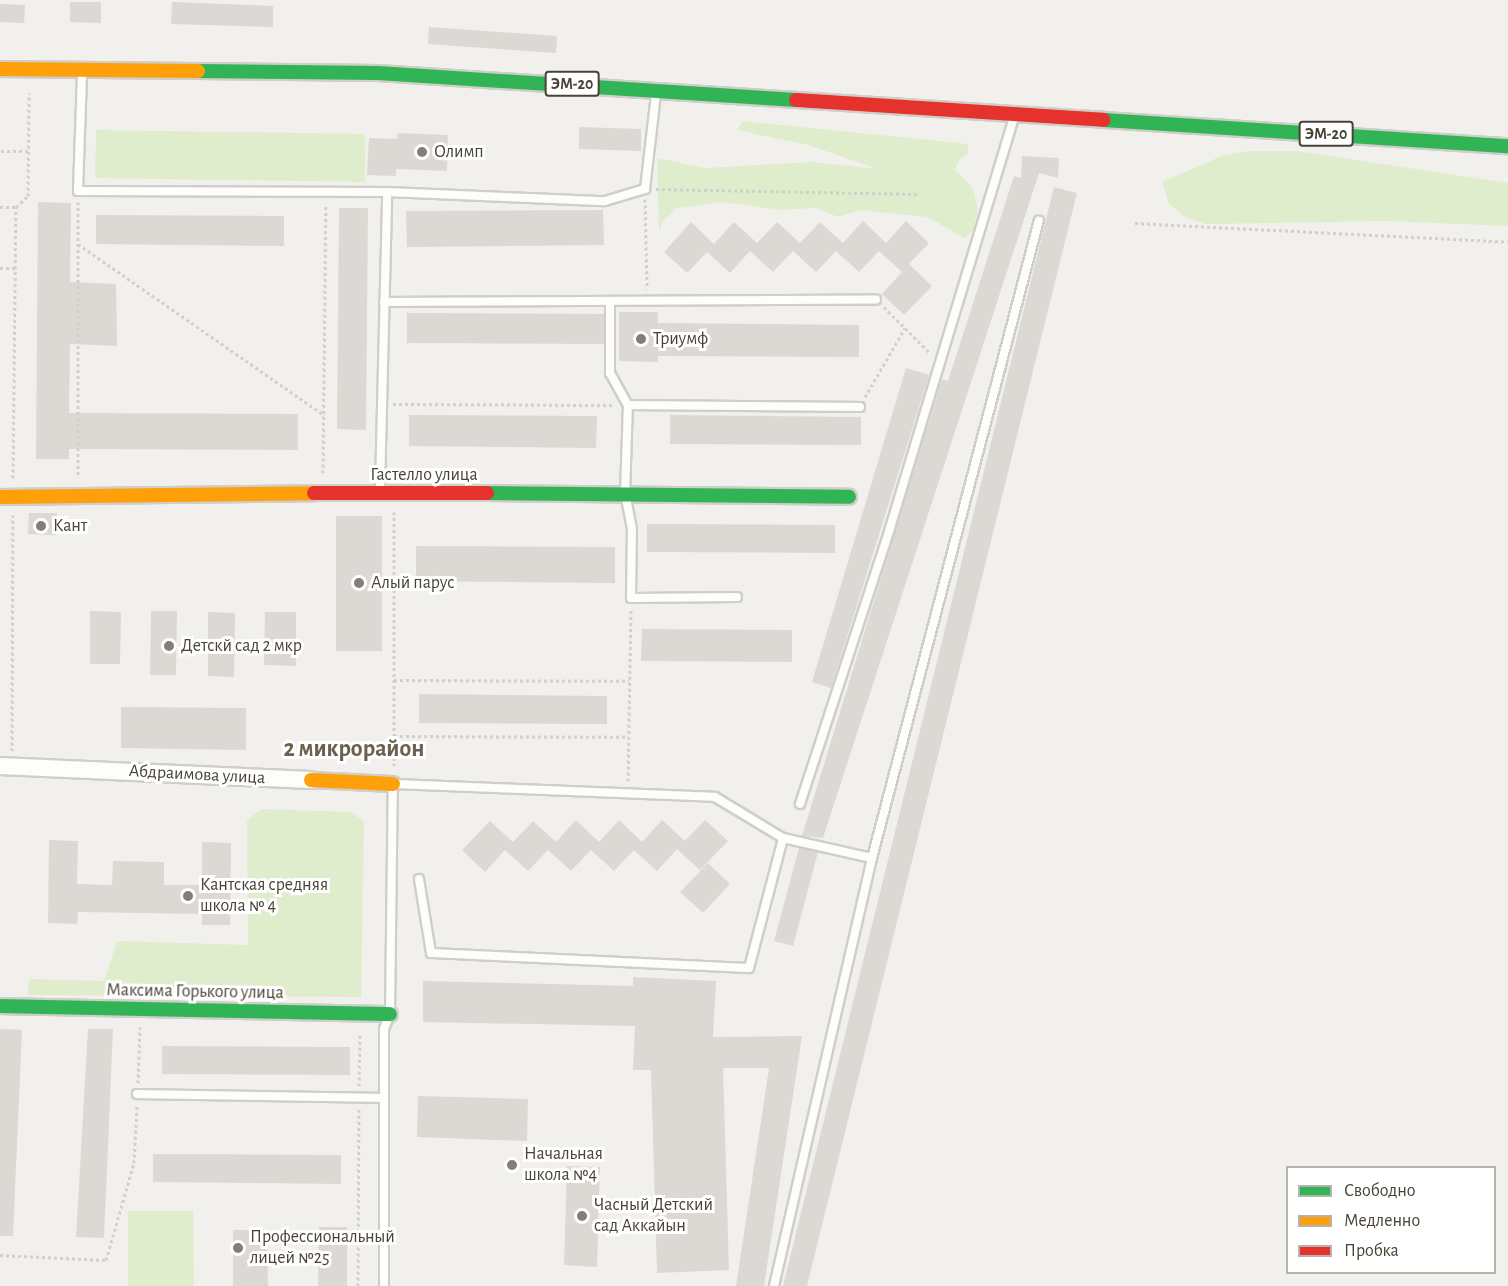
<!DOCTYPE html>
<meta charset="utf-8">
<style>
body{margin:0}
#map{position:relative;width:1508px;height:1286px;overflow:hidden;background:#f2f0ec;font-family:"Alegreya Sans",sans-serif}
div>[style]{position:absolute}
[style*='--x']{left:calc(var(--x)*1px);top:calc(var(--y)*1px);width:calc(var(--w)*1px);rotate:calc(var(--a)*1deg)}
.green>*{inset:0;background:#dfedcc}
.building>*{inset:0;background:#dcd9d4}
.path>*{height:3px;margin-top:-1.5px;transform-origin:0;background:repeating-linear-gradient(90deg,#d2d0ca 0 3px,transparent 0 6px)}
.roads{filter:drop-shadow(2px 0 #d0cec9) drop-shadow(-2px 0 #d0cec9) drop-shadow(0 2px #d0cec9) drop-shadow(0 -2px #d0cec9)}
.lane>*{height:8px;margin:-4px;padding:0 4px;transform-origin:4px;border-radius:4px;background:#fdfdfc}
.street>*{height:16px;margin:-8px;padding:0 8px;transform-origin:8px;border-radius:8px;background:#fdfdfc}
.fast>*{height:14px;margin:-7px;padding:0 7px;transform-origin:7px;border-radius:7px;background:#30b455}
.slow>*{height:14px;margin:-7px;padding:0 7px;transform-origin:7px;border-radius:7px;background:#ff9f0a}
.jam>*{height:14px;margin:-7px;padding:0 7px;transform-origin:7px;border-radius:7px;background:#e5322d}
.dots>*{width:16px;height:16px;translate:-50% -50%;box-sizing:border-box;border:3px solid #fff;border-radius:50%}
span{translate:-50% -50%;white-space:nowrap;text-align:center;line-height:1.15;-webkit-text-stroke:6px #fff;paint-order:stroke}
.shield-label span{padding:2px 4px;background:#fff;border:2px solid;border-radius:4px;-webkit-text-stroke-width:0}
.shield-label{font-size:16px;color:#494237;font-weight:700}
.poi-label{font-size:18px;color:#494237}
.left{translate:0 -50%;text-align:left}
.street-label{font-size:18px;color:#494237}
.district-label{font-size:24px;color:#6c604e;font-weight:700}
.legend{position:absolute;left:1286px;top:1166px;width:210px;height:108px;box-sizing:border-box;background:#fff;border:2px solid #b6b3af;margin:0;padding:8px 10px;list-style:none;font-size:18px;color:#494237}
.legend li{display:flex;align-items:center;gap:12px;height:30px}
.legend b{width:30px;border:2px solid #b6b3af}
</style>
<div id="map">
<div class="green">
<div style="clip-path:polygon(743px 121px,968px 144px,968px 154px,959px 160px,955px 170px,973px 188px,978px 210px,973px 231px,964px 238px,928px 217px,860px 210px,838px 217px,816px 208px,780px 210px,723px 202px,677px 208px,662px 222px,659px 232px,657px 158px,705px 168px,812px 162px,878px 169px,808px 145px,737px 130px)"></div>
<div style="clip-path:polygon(96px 130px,365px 134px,365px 182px,95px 178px)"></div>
<div style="clip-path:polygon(1248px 151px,1297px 151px,1508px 183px,1508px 226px,1386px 221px,1205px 224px,1185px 217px,1169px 204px,1162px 182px,1224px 155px)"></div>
<div style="clip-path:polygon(261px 809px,352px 812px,364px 822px,361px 997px,27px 995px,29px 979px,104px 981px,117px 941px,248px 945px,247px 821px)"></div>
<div style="clip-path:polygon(128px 1211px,193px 1211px,194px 1286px,128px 1286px)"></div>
</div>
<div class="building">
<div style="clip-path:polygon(70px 2px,101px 2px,101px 23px,70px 22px)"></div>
<div style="clip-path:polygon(172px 2px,273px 6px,273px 27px,171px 24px)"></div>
<div style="clip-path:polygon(0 4px,25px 5px,24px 23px,0 22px)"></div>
<div style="clip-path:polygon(429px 27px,557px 36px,556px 53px,428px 44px)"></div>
<div style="clip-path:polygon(579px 127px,641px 129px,641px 151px,579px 149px)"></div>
<div style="clip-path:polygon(398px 133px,448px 135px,447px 171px,396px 169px,396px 176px,367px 175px,369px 138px,397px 139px)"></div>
<div style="clip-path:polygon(1022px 156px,1059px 158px,1058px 178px,1039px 173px,823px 838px,802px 836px,942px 379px,948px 381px,1014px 176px,1021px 178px)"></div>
<div style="clip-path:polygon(1054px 187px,1077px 193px,807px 1286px,783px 1286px)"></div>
<div style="clip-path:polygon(38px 202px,71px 203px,70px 282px,116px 284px,117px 346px,70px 344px,69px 413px,298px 414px,298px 450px,69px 449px,69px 459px,36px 459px)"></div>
<div style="clip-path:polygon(339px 208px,368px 208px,366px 430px,337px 429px)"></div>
<div style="clip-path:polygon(603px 210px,604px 245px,407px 247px,406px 211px)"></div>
<div style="clip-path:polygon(96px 215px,284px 216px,284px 246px,96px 244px)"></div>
<div style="clip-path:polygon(863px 221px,886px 243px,906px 221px,929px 243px,909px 264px,932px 286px,904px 315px,882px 294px,902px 272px,879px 251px,859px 272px,836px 251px,816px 272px,793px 251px,773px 272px,750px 251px,730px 273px,707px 252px,687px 273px,664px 252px,691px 222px,714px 244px,734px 222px,757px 243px,777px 222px,800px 243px,820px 222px,843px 243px)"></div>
<div style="clip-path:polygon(619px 312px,658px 312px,658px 323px,859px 325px,859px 357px,658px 356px,658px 362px,619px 361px)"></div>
<div style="clip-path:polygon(407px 313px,604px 314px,604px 344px,407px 343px)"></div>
<div style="clip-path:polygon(906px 368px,929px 375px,831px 688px,812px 682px)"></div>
<div style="clip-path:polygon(409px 415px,597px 416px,596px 448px,409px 446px)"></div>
<div style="clip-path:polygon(670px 415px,861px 417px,861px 445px,670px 444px)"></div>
<div style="clip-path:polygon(29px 513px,57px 513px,56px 535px,28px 534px)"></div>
<div style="clip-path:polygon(336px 516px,382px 516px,382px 651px,336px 651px)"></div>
<div style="clip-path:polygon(647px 524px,835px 525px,835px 553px,647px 552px)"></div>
<div style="clip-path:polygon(416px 546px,615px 547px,615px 583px,416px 581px)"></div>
<div style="clip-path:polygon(90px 611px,121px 612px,120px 664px,90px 664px)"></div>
<div style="clip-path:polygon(151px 611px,177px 611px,176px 675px,150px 675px)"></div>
<div style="clip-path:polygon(208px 612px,235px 613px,234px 677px,208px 676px)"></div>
<div style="clip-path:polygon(265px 612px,296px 612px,296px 666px,264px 665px)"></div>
<div style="clip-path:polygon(642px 629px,792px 630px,792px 662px,641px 661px)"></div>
<div style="clip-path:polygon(419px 694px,607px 696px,607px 724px,419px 723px)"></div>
<div style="clip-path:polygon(121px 707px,246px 708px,246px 750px,121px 748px)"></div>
<div style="clip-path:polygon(576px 820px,599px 842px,619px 820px,642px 842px,662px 820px,685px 841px,705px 820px,728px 841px,700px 870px,677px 849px,657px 871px,634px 850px,614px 871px,591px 850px,571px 871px,548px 850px,528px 871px,505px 850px,485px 872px,462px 850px,490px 821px,513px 842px,533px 821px,556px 842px)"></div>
<div style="clip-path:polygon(49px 840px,78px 841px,77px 884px,112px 885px,113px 861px,164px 862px,164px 885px,202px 885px,202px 842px,231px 843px,230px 925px,202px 925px,202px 914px,78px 912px,77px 924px,48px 923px)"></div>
<div style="clip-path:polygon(799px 848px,818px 852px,793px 946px,774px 941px)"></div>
<div style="clip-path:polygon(708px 863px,730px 884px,703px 913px,680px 892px)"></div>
<div style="clip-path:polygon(633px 977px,716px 981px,713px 1037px,802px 1036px,764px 1286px,736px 1286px,769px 1068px,723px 1068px,729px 1270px,657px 1273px,651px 1070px,633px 1070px,635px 1026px,423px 1022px,423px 981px,633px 986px)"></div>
<div style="clip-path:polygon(0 1029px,22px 1030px,13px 1236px,0 1236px)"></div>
<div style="clip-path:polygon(88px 1029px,113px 1029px,104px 1238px,76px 1237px)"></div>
<div style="clip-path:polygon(162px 1046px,350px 1047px,350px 1075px,162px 1074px)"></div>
<div style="clip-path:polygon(418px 1096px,528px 1099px,527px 1141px,417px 1137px)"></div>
<div style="clip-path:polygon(153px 1154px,341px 1155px,341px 1184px,153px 1182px)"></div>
<div style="clip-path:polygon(567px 1166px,600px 1167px,597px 1267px,564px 1265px)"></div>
<div style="clip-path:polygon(319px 1227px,347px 1227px,347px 1286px,318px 1286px)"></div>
<div style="clip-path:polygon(233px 1230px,267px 1230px,268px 1286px,233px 1286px)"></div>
</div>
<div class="path">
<div style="--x:1;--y:151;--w:27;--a:0"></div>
<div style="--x:656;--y:189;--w:262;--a:1.1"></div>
<div style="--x:645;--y:199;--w:90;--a:88.7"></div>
<div style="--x:78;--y:202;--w:275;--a:90"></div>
<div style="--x:0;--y:207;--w:16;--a:0"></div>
<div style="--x:1135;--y:223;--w:373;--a:2.9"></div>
<div style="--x:78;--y:244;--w:300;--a:34.8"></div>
<div style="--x:0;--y:268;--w:15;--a:0"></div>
<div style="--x:884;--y:307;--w:65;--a:45"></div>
<div style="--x:865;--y:397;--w:80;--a:-59.9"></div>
<div style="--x:393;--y:404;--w:221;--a:0.3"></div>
<div style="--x:323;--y:473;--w:269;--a:-89.4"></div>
<div style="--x:13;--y:478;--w:271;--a:-89.4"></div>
<div style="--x:16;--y:207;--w:16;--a:-43"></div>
<div style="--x:28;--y:196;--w:103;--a:-89.4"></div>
<div style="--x:394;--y:680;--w:235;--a:0.2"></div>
<div style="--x:394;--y:736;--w:234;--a:0.2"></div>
<div style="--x:12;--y:751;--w:236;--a:-89.8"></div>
<div style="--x:394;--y:766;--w:254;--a:-90"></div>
<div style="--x:628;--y:781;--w:171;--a:-89"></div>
<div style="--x:138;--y:1083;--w:56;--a:-88"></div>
<div style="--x:359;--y:1086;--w:53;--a:-88.9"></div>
<div style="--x:0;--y:1255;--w:106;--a:2.7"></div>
<div style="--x:106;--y:1260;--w:101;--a:-73.9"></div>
<div style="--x:134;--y:1163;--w:58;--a:-87"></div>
<div style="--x:358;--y:1286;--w:178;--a:-89.7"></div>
</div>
<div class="roads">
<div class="lane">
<div style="--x:82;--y:75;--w:116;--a:92"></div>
<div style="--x:78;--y:191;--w:309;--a:0.2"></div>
<div style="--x:610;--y:301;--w:72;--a:90"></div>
<div style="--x:610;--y:373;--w:37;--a:61"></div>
<div style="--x:384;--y:302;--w:492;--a:-0.3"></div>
<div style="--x:380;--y:489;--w:297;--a:-88.6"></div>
<div style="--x:387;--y:192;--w:218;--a:2.4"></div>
<div style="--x:605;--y:201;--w:42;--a:-16.7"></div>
<div style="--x:645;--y:189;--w:96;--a:-83.4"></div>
<div style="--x:737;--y:597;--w:106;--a:179.5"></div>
<div style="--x:631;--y:598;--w:69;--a:-89.2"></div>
<div style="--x:632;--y:529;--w:36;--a:-101"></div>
<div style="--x:625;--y:494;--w:89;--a:-88.1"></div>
<div style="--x:628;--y:405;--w:232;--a:0.5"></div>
<div style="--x:800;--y:804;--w:290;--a:-71.9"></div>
<div style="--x:890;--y:528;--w:429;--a:-73.2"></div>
<div style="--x:419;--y:879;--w:75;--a:80.8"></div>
<div style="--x:431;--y:953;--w:318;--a:2.7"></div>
<div style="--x:749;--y:968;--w:134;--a:-75.3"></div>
<div style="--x:137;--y:1094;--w:247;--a:0.9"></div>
<div style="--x:384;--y:1286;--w:257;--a:-90"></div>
<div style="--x:384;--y:1029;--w:16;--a:-68"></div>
<div style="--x:390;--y:1014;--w:230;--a:-89.3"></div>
<div style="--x:393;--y:784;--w:322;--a:2.3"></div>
<div style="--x:715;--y:797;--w:79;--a:31.1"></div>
<div style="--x:783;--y:838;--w:91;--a:12.7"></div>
<div style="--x:774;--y:1286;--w:439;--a:-77.1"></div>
<div style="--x:872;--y:858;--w:659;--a:-75.33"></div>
</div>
<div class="street">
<div style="--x:0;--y:766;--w:311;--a:2.6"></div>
</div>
<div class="fast">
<div style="--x:198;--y:71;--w:180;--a:0.6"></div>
<div style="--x:378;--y:73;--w:419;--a:3.7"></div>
<div style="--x:1103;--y:120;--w:406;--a:3.7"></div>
<div style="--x:487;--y:493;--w:362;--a:0.6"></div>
<div style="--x:0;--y:1006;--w:390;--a:1.2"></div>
</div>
<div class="slow">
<div style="--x:0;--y:69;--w:198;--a:0.6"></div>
<div style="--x:0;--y:497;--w:314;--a:-0.7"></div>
<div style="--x:311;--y:780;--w:82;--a:2.8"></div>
</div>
<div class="jam">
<div style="--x:796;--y:100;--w:308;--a:3.7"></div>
<div style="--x:314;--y:493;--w:173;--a:0"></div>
</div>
</div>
<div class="dots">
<div style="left:422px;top:152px;background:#847f76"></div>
<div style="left:641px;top:339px;background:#847f76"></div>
<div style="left:41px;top:526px;background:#847f76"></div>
<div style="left:359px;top:583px;background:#847f76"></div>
<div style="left:169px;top:646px;background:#847f76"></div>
<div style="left:188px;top:896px;background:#847f76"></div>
<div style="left:512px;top:1165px;background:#847f76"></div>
<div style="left:582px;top:1216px;background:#847f76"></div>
<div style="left:238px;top:1248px;background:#847f76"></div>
</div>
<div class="shield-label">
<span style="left:572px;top:84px">ЭМ-20</span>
<span style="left:1326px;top:134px">ЭМ-20</span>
</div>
<div class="poi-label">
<span class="left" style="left:434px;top:152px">Олимп</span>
<span class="left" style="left:653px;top:339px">Триумф</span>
<span class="left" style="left:53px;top:526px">Кант</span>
<span class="left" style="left:371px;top:583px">Алый парус</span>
<span class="left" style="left:181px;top:646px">Детскй сад 2 мкр</span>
<span class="left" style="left:200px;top:896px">Кантская средняя<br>школа № 4</span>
<span class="left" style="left:524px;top:1165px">Начальная<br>школа №4</span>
<span class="left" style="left:594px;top:1216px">Часный Детский<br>сад Аккайын</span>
<span class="left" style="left:250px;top:1248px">Профессиональный<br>лицей №25</span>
</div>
<div class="street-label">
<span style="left:424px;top:475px">Гастелло улица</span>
<span style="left:197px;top:775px;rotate:3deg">Абдраимова улица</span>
<span style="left:195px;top:992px;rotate:1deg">Максима Горького улица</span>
</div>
<div class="district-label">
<span style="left:354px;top:750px">2 микрорайон</span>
</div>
<ul class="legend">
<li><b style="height:8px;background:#30b455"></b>Свободно</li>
<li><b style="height:8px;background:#ff9f0a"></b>Медленно</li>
<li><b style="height:8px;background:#e5322d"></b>Пробка</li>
</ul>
</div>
